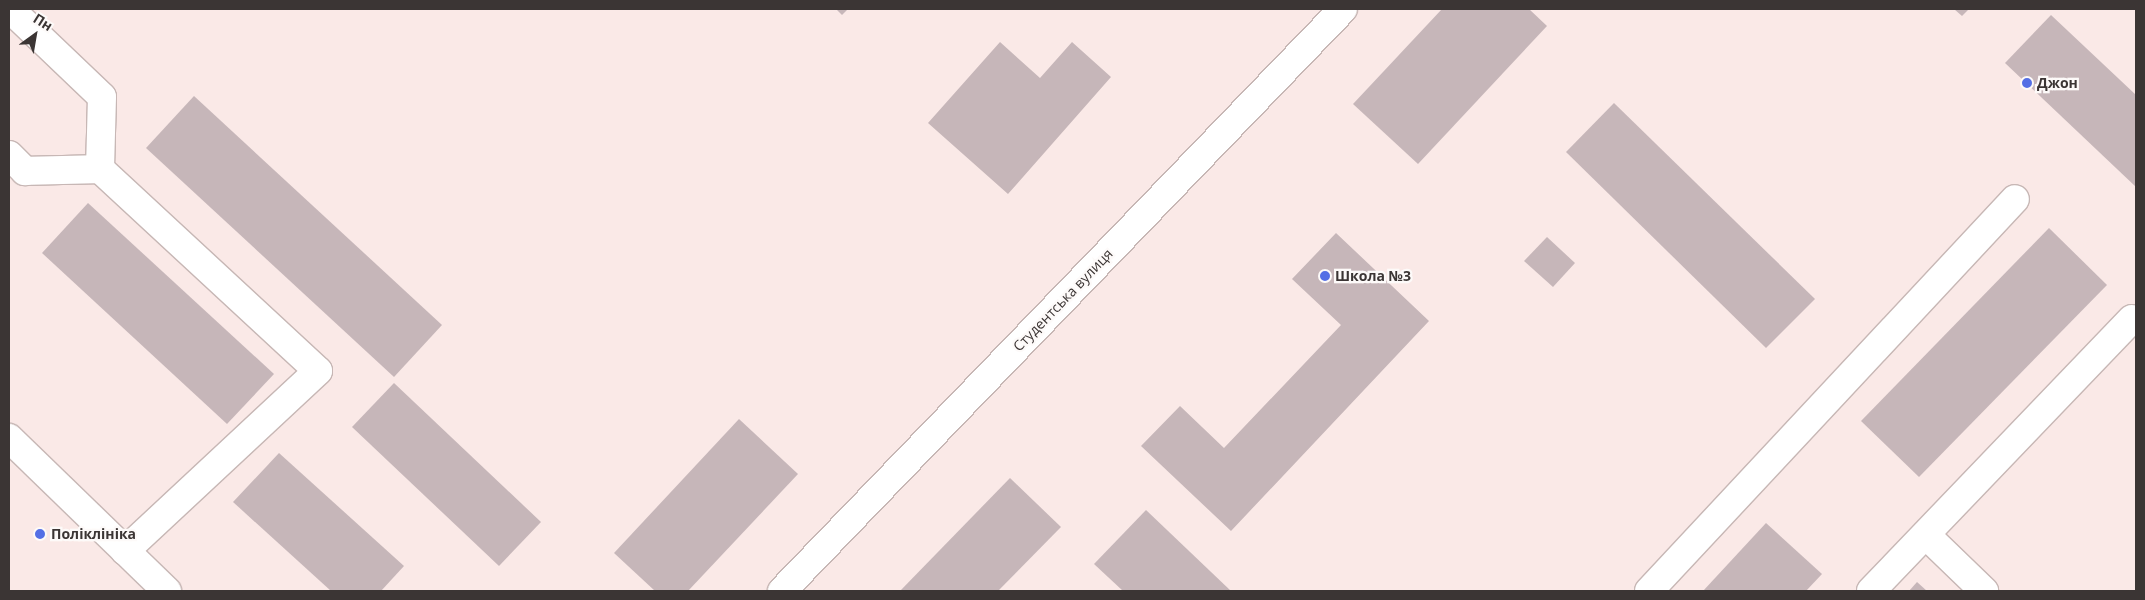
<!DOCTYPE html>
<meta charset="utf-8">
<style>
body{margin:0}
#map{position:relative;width:2145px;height:600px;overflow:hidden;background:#fae9e7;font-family:"Open Sans",sans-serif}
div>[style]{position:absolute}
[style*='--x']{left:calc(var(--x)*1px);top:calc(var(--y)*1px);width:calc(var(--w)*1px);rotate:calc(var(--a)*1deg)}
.building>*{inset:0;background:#c6b6b9}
.roads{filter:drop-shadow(1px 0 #c7b7b5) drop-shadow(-1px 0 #c7b7b5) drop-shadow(0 1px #c7b7b5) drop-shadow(0 -1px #c7b7b5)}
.minor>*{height:28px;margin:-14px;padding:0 14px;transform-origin:14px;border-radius:14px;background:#fff}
.dots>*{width:14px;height:14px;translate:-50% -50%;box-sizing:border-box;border:2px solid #fdfaf9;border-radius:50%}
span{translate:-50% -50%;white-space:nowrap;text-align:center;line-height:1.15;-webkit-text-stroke:4.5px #fdfaf9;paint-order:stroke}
.poi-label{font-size:14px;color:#3b3534;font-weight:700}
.left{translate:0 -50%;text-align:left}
.street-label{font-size:14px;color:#3b3534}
.frame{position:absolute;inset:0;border:10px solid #3b3534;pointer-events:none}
.north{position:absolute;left:10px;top:10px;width:50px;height:50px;-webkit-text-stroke:4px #fdfaf9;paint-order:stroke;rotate:32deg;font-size:14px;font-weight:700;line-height:20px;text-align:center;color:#3b3534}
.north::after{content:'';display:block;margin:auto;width:18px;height:22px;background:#3b3534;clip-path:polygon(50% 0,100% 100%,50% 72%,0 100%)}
</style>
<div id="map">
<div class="building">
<div style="clip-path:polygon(836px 9px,848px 9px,842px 15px)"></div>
<div style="clip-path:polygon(1442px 9px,1529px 9px,1547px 26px,1418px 164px,1353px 104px)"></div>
<div style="clip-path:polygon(1954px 9px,1969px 9px,1962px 16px)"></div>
<div style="clip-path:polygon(2051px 15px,2136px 95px,2136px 187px,2005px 63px)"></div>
<div style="clip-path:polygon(1000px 42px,1040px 78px,1072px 42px,1111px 77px,1008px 194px,928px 123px)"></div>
<div style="clip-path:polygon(194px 96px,442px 325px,394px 377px,146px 148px)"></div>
<div style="clip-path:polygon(1614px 103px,1815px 299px,1766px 348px,1566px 152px)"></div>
<div style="clip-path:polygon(88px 203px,274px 374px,227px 424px,42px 253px)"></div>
<div style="clip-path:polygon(2049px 228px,2107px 285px,1919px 477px,1861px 421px)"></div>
<div style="clip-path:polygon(1336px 233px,1429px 321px,1231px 531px,1141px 446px,1180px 406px,1224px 448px,1341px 325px,1292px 279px)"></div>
<div style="clip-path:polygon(1547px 237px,1575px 263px,1553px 287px,1524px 261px)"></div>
<div style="clip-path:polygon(394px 383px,541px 522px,499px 566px,352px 427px)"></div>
<div style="clip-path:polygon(739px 419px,798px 474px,688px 591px,655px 591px,614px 553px)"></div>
<div style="clip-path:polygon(279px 453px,404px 566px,381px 591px,331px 591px,233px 502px)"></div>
<div style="clip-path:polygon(1010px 478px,1061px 527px,998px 591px,900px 591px)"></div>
<div style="clip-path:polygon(1146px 510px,1231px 591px,1123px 591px,1094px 564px)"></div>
<div style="clip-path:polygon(1766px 523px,1822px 574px,1806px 591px,1703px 591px)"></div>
<div style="clip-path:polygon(1917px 582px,1927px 591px,1909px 591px)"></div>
</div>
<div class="roads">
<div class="minor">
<div style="--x:10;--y:9;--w:127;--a:43.7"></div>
<div style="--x:102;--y:97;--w:72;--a:91.6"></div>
<div style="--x:100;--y:169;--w:297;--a:42.8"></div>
<div style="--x:318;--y:371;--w:264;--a:137"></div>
<div style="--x:9;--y:155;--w:23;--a:45"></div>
<div style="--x:25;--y:171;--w:75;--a:-1.5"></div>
<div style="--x:9;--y:438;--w:220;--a:44.1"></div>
<div style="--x:1926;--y:535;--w:81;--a:44"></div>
<div style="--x:782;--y:591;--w:808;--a:-46.05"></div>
<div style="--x:1649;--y:591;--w:536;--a:-46.96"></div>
<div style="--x:1871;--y:591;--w:377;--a:-46.2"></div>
</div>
</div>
<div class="dots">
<div style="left:2027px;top:83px;background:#546fe5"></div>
<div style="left:1325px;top:276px;background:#546fe5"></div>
<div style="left:40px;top:534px;background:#546fe5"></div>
</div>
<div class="poi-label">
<span class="left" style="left:2037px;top:83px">Джон</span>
<span class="left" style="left:1335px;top:276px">Школа №3</span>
<span class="left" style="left:51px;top:534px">Поліклініка</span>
</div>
<div class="street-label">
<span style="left:1063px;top:300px;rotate:-46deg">Студентська вулиця</span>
</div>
<div class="frame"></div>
<div class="north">Пн</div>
</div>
